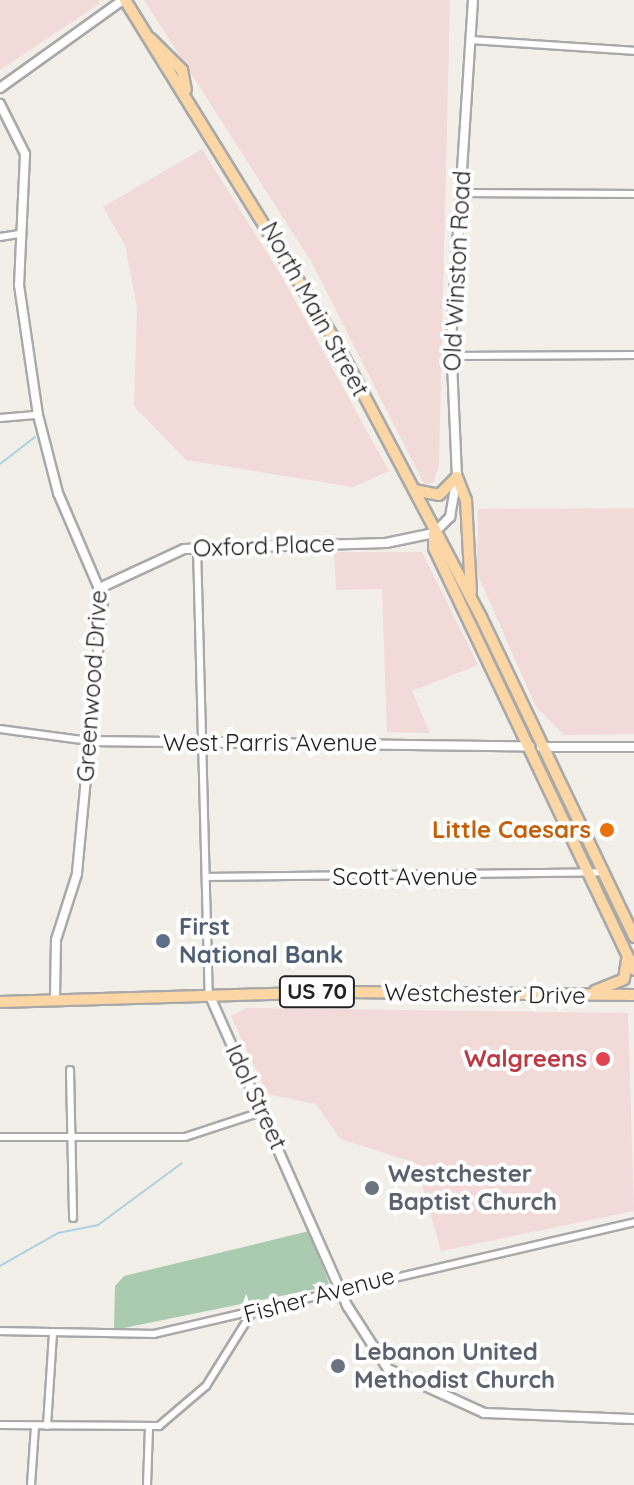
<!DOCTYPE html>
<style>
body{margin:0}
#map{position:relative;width:634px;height:1485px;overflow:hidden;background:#f2efe9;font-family:Quicksand,sans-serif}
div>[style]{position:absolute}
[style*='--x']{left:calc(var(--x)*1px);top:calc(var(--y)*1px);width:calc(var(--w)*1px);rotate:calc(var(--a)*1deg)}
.commercial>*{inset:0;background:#f2dad9}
.cemetery>*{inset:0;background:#aacbaf}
.stream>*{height:2px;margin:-1px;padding:0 1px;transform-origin:1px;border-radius:1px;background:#aad3df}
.roads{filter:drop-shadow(2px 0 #a9a9a9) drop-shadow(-2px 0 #a9a9a9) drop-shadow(0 2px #a9a9a9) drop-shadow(0 -2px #a9a9a9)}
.minor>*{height:6px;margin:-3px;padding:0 3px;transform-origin:3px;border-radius:3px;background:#fff}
.tertiary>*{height:8px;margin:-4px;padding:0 4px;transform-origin:4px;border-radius:4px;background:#fff}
.primary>*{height:10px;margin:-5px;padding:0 5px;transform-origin:5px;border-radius:5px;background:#fcd6a4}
.dots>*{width:22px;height:22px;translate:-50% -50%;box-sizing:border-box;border:4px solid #fff;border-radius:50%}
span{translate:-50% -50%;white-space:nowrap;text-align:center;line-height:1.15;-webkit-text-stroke:8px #fff;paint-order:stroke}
.shield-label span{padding:2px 6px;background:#fff;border:2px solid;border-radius:6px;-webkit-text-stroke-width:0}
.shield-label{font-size:22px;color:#222;font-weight:700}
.street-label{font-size:24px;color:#222}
.food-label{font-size:24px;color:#c56008;font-weight:700}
.right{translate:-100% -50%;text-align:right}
.service-label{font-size:24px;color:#4e5e75;font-weight:700}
.left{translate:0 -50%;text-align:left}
.health-label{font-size:24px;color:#be3a42;font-weight:700}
.worship-label{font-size:24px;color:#5b616d;font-weight:700}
</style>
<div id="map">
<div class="commercial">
<div style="clip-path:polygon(0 0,99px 0,99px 4px,0 70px)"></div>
<div style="clip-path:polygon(144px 0,450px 0,439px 465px,433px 483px,424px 484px,312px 263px)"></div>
<div style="clip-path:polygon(202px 149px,281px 275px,389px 471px,353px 487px,186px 460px,134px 406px,137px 307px,125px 245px,103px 207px)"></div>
<div style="clip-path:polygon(634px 508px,634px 734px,564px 735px,536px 707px,477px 573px,478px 509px)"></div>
<div style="clip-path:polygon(334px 552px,422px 552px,478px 665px,412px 691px,430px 733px,387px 732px,382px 589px,336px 590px)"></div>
<div style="clip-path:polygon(246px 1008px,628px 1013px,634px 1211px,441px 1251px,416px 1163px,340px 1139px,316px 1104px,267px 1094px,231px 1016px)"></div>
</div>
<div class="cemetery">
<div style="clip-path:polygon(309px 1231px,330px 1286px,114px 1330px,115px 1286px,124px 1276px)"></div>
</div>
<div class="stream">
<div style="--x:0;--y:464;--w:44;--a:-37.6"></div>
<div style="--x:0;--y:1266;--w:67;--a:-29.6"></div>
<div style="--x:58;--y:1233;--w:41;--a:-11.3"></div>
<div style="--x:98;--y:1225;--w:104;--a:-36.4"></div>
</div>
<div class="roads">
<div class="minor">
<div style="--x:470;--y:40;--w:164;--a:3.8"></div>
<div style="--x:460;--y:193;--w:174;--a:0.3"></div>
<div style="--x:0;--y:237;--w:20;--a:-9"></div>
<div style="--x:451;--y:356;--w:183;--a:-0.3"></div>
<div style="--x:0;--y:418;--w:38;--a:-5"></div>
<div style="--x:197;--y:547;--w:447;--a:88.5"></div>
<div style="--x:0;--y:729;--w:91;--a:7.6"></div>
<div style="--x:207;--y:877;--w:395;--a:-0.7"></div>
<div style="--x:70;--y:1070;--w:148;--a:88.8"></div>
<div style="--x:0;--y:1137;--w:185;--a:0"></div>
<div style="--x:185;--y:1137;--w:83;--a:-18.2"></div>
<div style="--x:0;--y:1331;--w:154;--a:1.1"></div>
<div style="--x:154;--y:1334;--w:493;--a:-13.1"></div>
<div style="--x:0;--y:1425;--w:159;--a:0.4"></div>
<div style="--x:159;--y:1426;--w:62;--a:-40.4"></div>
<div style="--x:206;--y:1386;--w:85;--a:-58"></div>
<div style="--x:47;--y:1426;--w:93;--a:-86.3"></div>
<div style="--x:31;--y:1485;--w:59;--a:-86.1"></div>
<div style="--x:147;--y:1485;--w:56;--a:-88"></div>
</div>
<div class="tertiary">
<div style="--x:0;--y:88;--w:151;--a:-35.6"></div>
<div style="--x:0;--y:104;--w:56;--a:63.4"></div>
<div style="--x:25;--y:154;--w:131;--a:92.6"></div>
<div style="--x:19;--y:285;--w:131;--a:81.7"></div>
<div style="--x:38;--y:415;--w:81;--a:75.6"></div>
<div style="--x:58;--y:493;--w:114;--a:66.8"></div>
<div style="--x:103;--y:598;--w:277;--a:95.4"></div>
<div style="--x:77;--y:874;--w:69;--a:107.7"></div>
<div style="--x:56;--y:940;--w:56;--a:91"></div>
<div style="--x:102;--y:587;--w:90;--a:-24.9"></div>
<div style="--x:184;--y:549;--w:202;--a:-1.7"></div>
<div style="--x:386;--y:543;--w:49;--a:-11.8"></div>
<div style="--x:434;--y:533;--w:23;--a:-45"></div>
<div style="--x:450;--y:517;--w:41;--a:-80.1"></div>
<div style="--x:457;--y:477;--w:137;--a:-92.5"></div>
<div style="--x:451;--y:340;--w:341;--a:-86.3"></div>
<div style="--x:90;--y:741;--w:440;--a:0.7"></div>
<div style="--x:541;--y:747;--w:93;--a:0"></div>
<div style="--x:209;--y:994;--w:342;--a:66.1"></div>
<div style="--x:348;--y:1307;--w:74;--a:57.2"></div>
<div style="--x:388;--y:1369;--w:106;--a:24.6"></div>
<div style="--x:484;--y:1413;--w:150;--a:2.3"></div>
</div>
<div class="primary">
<div style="--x:125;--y:0;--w:402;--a:58.3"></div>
<div style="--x:336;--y:342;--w:309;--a:62.2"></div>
<div style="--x:480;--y:615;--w:357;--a:64.4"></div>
<div style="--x:151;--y:39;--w:44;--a:45"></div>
<div style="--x:182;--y:70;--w:20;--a:79"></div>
<div style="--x:414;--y:490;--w:25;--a:11"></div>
<div style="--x:439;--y:495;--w:25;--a:-45"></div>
<div style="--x:457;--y:477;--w:25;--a:69"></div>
<div style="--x:466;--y:500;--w:92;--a:86.9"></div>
<div style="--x:434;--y:533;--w:15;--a:90"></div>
<div style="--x:434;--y:548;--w:467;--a:64.6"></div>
<div style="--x:595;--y:991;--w:31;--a:-22"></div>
<div style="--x:624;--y:979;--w:20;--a:-81"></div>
<div style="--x:0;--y:1002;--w:346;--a:-1.7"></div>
<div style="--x:346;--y:992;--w:288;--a:0.6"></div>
</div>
</div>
<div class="dots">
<div style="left:607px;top:830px;background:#e8710a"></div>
<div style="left:163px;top:941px;background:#5c6f8a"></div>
<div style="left:603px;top:1059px;background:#e0444e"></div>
<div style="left:372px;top:1188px;background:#6b7280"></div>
<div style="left:338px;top:1366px;background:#6b7280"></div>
</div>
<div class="shield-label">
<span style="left:317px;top:992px">US 70</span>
</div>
<div class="street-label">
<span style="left:457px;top:271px;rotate:-87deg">Old Winston Road</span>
<span style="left:315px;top:309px;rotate:61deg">North Main Street</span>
<span style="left:264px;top:546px;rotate:-2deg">Oxford Place</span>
<span style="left:92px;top:686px;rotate:-86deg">Greenwood Drive</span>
<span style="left:270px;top:743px">West Parris Avenue</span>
<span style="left:405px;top:877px">Scott Avenue</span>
<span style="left:485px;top:994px;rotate:1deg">Westchester Drive</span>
<span style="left:256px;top:1097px;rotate:65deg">Idol Street</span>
<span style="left:319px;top:1295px;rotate:-15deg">Fisher Avenue</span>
</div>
<div class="food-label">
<span class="right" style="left:591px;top:830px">Little Caesars</span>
</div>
<div class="service-label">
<span class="left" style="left:179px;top:941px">First<br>National Bank</span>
</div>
<div class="health-label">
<span class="right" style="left:587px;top:1059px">Walgreens</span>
</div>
<div class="worship-label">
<span class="left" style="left:388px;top:1188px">Westchester<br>Baptist Church</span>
<span class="left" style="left:354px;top:1366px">Lebanon United<br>Methodist Church</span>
</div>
</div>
